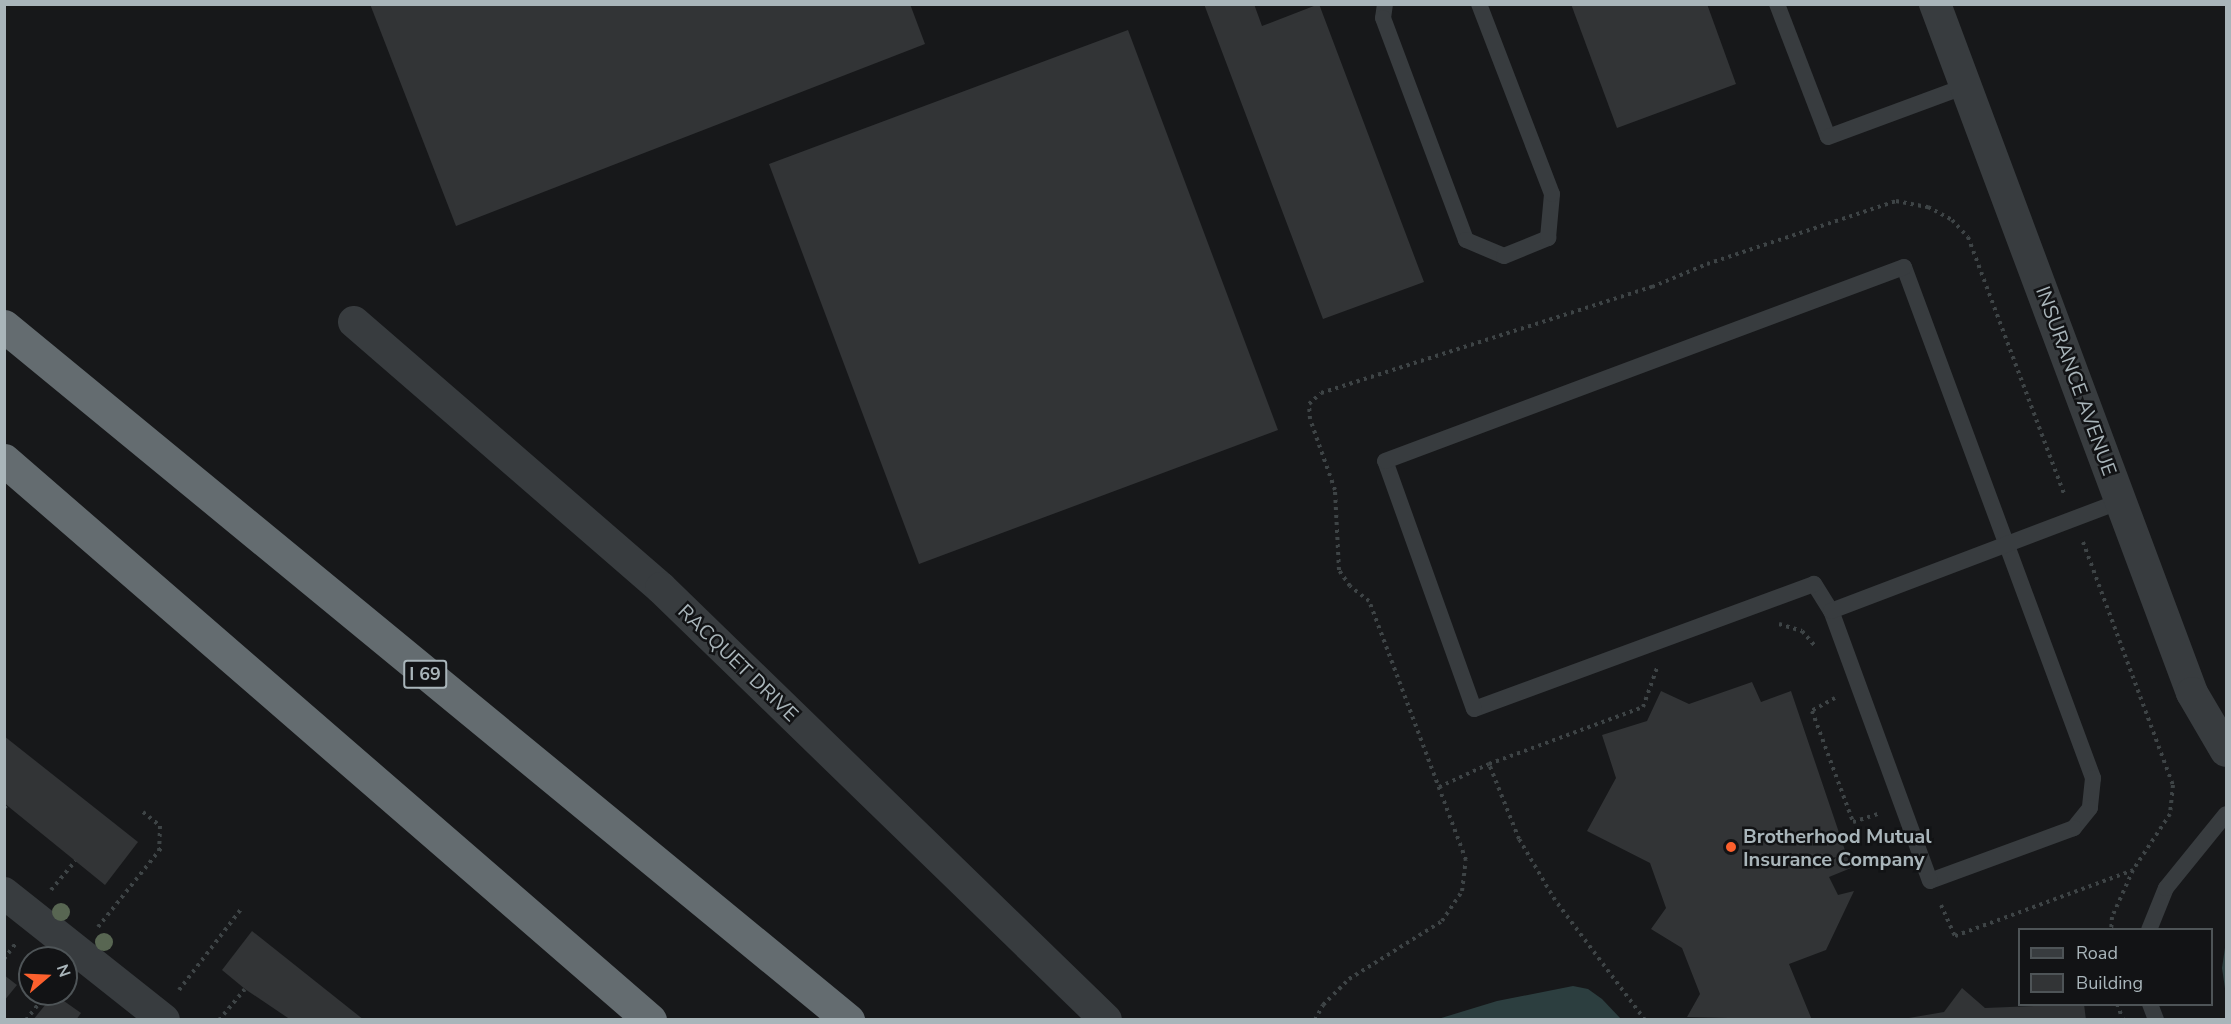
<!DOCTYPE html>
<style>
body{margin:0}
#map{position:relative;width:2231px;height:1024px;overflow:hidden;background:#17181a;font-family:"Nunito Sans",sans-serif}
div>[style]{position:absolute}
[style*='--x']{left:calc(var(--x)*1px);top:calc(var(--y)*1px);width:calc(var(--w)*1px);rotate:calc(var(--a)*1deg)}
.water>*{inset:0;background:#2c3e3f}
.building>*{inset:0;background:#323436}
.path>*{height:4px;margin-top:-2px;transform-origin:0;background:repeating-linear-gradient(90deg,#3e4446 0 3px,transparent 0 7.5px)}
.lane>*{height:16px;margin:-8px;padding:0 8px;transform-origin:8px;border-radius:8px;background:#383c3f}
.street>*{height:32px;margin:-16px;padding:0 16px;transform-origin:16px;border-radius:16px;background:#383c3f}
.highway>*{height:33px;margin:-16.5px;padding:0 16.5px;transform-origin:16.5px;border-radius:16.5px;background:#646c70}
.trees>*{width:18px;height:18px;margin:-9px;border-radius:50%;background:#586652}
.dots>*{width:16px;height:16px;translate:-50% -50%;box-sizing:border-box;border:3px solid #121315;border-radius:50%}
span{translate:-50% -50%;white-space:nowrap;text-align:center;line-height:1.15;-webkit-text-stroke:5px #121315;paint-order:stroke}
.shield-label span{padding:2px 4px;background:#121315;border:2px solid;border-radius:4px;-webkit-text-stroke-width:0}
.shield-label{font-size:18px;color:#a9b5ba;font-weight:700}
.street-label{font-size:20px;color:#a9b5ba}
.poi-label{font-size:20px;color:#a9b5ba;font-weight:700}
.left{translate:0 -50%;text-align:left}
.frame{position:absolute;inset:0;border:6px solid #a9b5ba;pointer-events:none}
.legend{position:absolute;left:2018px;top:928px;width:195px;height:78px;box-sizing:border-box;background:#121315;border:2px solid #4e5457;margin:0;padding:8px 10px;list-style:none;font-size:18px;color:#a9b5ba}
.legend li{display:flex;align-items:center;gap:12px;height:30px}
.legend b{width:30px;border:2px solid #4e5457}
.north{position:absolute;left:18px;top:946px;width:60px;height:60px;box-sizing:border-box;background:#121315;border:2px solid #4e5457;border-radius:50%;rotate:71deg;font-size:16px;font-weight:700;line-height:24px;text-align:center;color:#a9b5ba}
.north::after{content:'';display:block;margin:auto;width:21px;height:27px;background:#fc602d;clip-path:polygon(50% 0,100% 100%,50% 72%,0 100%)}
</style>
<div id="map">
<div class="water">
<div style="clip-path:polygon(2226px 941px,2226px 995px,2222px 968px)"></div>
<div style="clip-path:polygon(1573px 986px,1588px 989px,1602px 999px,1621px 1019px,1438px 1019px,1497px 1001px)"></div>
</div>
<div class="building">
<div style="clip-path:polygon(370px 4px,910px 4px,925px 44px,456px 226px)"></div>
<div style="clip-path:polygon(1204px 4px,1254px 4px,1262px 26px,1319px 4px,1424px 282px,1323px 319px)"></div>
<div style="clip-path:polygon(1571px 4px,1707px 4px,1736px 84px,1617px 128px)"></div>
<div style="clip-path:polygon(1128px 30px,1278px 430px,919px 564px,769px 164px)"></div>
<div style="clip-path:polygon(1752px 682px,1761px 702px,1791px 691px,1851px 868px,1829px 877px,1838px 895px,1854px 891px,1826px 950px,1789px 964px,1812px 1020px,1687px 1017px,1700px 994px,1682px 948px,1651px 929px,1666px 908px,1650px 863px,1587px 831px,1616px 778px,1602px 735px,1647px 721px,1661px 691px,1689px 704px)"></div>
<div style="clip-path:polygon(4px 736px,138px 842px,105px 885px,4px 803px)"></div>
<div style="clip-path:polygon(252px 931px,364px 1020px,291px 1020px,245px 989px,222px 970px)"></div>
<div style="clip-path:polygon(4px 975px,17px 985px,4px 1001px)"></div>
<div style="clip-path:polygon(1962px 988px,1985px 1008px,2084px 1004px,2086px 1020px,1897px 1020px,1944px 1012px)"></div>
<div style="clip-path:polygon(54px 994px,81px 1013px,76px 1020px,33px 1020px)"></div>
</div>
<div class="path">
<div style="--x:2083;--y:542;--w:259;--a:69.7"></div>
<div style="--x:2173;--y:785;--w:29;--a:96"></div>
<div style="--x:2170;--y:814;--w:67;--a:123.5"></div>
<div style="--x:2133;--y:870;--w:51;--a:114.1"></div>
<div style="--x:2112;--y:917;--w:13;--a:94"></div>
<div style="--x:1779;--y:624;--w:24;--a:17"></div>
<div style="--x:1802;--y:631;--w:20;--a:49"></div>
<div style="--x:1835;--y:698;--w:26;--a:151"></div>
<div style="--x:1812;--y:711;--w:118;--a:69.7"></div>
<div style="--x:1853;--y:822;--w:28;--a:-18"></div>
<div style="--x:1439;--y:787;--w:55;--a:-24.7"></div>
<div style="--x:4;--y:808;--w:4;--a:-45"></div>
<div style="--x:143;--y:812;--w:22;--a:39"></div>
<div style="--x:160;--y:826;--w:25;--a:92"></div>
<div style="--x:51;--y:890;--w:38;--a:-50"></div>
<div style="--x:1941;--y:905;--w:34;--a:66"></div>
<div style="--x:1955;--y:936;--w:190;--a:-20.3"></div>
<div style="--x:98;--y:927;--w:104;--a:-51.3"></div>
<div style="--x:4;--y:959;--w:21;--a:-53"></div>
<div style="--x:179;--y:990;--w:103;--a:-52.5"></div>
<div style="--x:2117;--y:1004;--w:17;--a:69"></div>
<div style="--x:26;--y:1020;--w:33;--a:-52"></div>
<div style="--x:219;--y:1020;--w:40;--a:-50"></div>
<div style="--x:1315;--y:1020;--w:17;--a:-62"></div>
<div style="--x:1323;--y:1005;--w:37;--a:-45"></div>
<div style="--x:1349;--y:979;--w:110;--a:-31.9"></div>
<div style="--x:1442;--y:921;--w:36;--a:-56"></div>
<div style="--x:1462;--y:891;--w:31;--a:-83"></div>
<div style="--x:1466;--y:860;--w:277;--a:-110.5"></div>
<div style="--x:1369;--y:601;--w:24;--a:-142"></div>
<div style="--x:1350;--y:586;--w:19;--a:-125"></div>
<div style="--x:1339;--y:570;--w:80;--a:-92.9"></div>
<div style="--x:1335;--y:490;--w:75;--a:-109.4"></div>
<div style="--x:1310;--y:419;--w:15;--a:-94"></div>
<div style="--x:1309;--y:404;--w:16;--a:-43"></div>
<div style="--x:1321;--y:393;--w:348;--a:-17.8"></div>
<div style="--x:1652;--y:287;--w:60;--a:-22.7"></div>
<div style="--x:1707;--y:264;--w:199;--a:-18.4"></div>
<div style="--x:1896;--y:201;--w:33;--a:11"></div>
<div style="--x:1928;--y:207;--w:27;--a:28"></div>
<div style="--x:1952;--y:220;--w:23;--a:47"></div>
<div style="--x:1968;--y:237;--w:277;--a:69.5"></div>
<div style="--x:1645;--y:1020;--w:150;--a:-126.9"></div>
<div style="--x:1555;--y:900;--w:71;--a:-120.5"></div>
<div style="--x:1519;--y:839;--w:81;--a:-111.8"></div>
<div style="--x:1489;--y:764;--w:164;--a:-20.3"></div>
<div style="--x:1643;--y:707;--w:41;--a:-70.3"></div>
</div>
<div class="lane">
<div style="--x:1385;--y:4;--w:14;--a:98"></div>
<div style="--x:1383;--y:18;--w:237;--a:69.5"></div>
<div style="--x:1466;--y:240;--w:41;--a:22.8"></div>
<div style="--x:1504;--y:256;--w:48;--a:-22.2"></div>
<div style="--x:1548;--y:238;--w:44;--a:-84.8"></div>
<div style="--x:1552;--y:194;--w:204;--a:-111"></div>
<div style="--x:1777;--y:4;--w:142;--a:69"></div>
<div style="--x:1828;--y:137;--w:147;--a:-20.3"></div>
<div style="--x:1904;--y:267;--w:545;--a:69.7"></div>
<div style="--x:2093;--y:778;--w:30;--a:96"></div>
<div style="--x:2090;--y:808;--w:26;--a:129"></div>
<div style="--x:2074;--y:828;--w:153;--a:159.8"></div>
<div style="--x:1930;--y:881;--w:288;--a:-110.1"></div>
<div style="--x:1831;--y:611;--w:32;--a:-122"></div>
<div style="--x:1814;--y:584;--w:362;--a:159.8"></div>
<div style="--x:1474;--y:709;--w:263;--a:-109.7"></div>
<div style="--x:1385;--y:461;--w:554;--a:-20.5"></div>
<div style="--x:1831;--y:611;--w:310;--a:-20.8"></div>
<div style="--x:2149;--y:930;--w:45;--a:-68"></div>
<div style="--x:2166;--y:888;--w:95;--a:-51"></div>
<div style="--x:2150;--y:1004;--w:17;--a:69"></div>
</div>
<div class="street">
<div style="--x:1935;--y:4;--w:735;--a:69.54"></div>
<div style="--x:2192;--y:693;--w:67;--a:59.6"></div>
<div style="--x:354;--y:322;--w:406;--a:40.9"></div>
<div style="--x:661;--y:588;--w:620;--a:44.15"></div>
<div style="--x:4;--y:893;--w:204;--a:38.4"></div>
</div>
<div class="highway">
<div style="--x:4;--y:326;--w:1093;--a:39.43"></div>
<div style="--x:4;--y:460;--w:855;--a:40.92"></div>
</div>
<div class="trees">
<div style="left:61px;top:912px"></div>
<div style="left:104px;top:942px"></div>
</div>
<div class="dots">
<div style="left:1731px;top:847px;background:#fc602d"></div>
</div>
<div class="shield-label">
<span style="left:425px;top:674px">I 69</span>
</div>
<div class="street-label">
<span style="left:2076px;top:381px;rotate:70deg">INSURANCE AVENUE</span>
<span style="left:738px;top:663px;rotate:44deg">RACQUET DRIVE</span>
</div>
<div class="poi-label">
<span class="left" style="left:1743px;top:848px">Brotherhood Mutual<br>Insurance Company</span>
</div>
<div class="frame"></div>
<ul class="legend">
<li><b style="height:8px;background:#383c3f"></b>Road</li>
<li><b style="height:16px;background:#323436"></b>Building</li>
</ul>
<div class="north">N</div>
</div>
